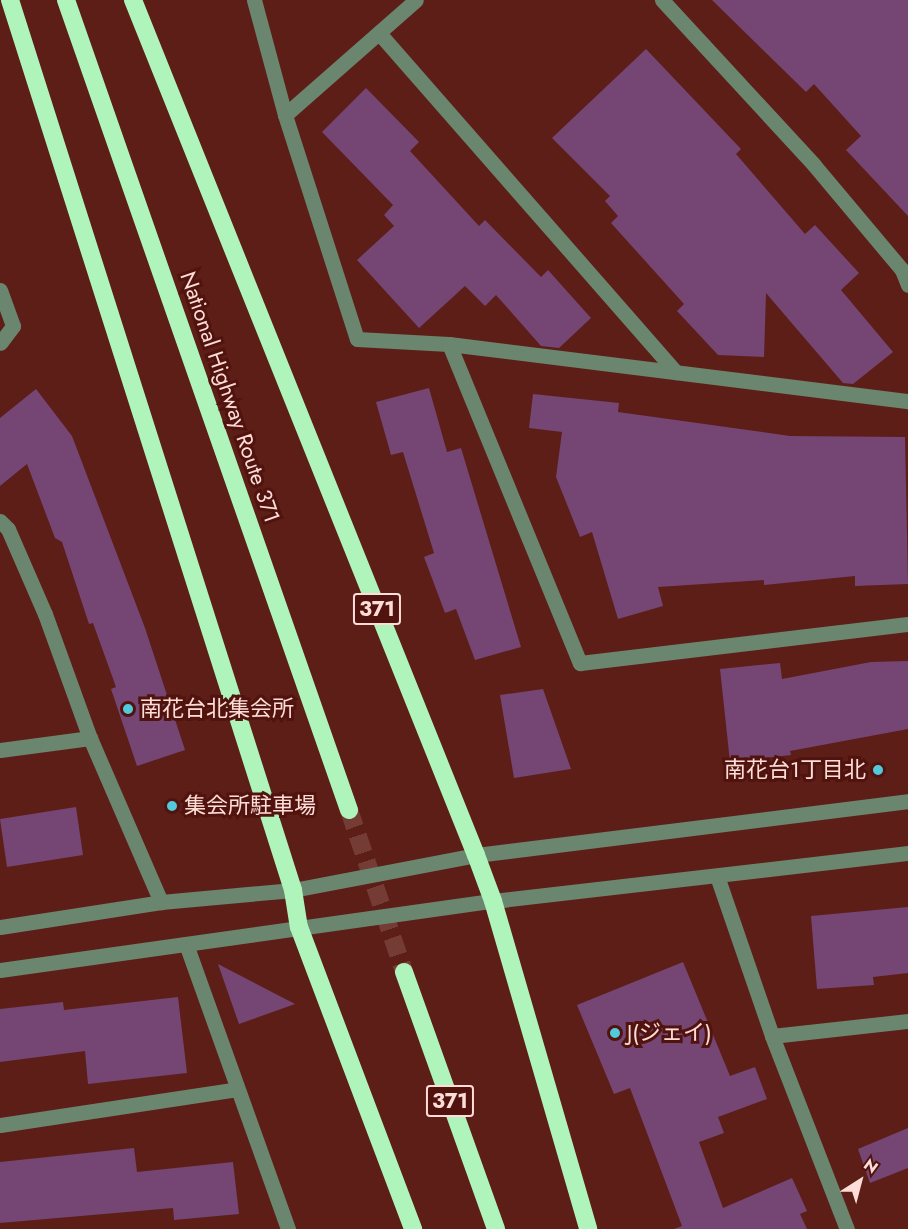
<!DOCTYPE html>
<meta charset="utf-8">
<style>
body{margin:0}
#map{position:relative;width:908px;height:1229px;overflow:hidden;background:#5d1e18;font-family:Jost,"Noto Sans JP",sans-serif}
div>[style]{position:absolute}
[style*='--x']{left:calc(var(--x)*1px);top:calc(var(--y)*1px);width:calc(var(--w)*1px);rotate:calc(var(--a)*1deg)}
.building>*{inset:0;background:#754573}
.highway-tunnel>*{height:18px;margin-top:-9px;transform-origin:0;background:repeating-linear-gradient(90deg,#753b35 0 18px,transparent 0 27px)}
.minor>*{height:15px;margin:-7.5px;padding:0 7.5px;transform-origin:7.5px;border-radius:7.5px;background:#6a866e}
.highway>*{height:18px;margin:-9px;padding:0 9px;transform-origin:9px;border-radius:9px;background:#aff4ba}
.dots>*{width:16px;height:16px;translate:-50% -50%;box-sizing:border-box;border:3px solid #51130e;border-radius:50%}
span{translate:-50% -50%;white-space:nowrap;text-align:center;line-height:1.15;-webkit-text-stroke:6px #51130e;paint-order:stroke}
.shield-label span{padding:2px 4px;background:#51130e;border:2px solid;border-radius:4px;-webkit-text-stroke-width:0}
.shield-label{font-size:21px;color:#feddd8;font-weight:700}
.street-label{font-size:22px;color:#feddd8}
.poi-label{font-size:22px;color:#feddd8}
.left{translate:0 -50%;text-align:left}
.right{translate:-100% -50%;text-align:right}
.north{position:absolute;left:830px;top:1151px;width:60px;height:60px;-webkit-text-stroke:4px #51130e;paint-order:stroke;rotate:36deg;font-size:16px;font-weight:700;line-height:24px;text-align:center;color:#feddd8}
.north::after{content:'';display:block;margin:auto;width:21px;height:27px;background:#feddd8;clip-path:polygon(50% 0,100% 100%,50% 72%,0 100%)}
</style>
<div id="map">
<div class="building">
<div style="clip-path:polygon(712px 0,908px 0,908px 216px,846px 150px,861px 136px,814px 84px,806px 92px)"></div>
<div style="clip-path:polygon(646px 49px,741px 149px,736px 154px,805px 234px,815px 225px,859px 273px,841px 290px,893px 352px,853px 384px,843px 383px,766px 293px,764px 357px,718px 355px,677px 311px,684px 304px,611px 223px,618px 216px,605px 201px,610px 196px,552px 138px)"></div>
<div style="clip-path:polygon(366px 88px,419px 142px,410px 151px,479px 226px,485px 220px,541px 277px,548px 270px,591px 318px,559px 348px,541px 346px,496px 295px,485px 306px,465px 286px,419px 328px,357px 260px,394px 226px,384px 215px,393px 205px,322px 132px)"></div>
<div style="clip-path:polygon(429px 388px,447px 452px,461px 448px,521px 647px,475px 660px,456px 609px,445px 613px,424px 557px,434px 553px,403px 452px,391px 455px,376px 402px)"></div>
<div style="clip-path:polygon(36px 389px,72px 436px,145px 628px,185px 750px,137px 766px,111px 689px,116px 687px,93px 623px,89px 624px,62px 542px,55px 538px,27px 464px,0 486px,0 418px)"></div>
<div style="clip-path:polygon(533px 394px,619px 403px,618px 412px,790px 436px,905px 437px,908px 584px,855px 586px,855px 576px,764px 585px,764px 580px,658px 587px,663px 606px,618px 619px,592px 532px,580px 537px,556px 477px,562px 432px,529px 428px)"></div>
<div style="clip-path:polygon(908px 661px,908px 729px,790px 751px,791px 755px,730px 762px,720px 669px,780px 663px,782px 679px,871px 662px)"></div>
<div style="clip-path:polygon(543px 689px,571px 769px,514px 778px,500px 695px)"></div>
<div style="clip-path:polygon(76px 807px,83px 855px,7px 867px,0 819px)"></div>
<div style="clip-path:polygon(908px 907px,908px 973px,873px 977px,874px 985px,817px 989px,811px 916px)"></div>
<div style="clip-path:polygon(683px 962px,730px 1076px,755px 1067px,767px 1099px,718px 1117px,724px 1133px,699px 1142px,723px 1208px,792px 1178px,807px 1211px,800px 1214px,807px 1229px,674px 1229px,682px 1226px,630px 1088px,614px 1094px,577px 1005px)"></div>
<div style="clip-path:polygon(218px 964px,295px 1004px,239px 1024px)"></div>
<div style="clip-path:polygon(178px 997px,187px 1073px,88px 1084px,85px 1051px,0 1062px,0 1009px,63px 1002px,64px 1010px)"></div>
<div style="clip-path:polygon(908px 1128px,908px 1168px,870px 1183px,858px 1149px)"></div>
<div style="clip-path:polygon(134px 1148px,137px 1172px,233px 1162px,239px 1214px,174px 1220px,173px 1208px,0 1223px,0 1162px)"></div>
</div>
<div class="highway-tunnel">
<div style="--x:349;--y:810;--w:171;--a:71.2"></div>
</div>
<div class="minor">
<div style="--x:254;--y:0;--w:119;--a:74.9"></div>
<div style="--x:285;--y:115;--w:235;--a:72.2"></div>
<div style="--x:357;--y:339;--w:92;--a:3.1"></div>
<div style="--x:449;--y:344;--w:463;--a:7.1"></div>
<div style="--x:662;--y:0;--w:224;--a:47.3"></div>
<div style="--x:814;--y:165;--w:137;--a:50"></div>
<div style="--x:902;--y:270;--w:16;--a:68"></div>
<div style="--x:379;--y:33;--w:451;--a:48.8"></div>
<div style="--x:285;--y:115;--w:174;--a:-41.3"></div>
<div style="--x:0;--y:290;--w:38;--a:70"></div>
<div style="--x:13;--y:326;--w:21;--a:127"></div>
<div style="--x:449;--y:344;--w:345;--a:67.7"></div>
<div style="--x:580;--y:663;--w:330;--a:-6.8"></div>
<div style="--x:0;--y:521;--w:11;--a:45"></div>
<div style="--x:8;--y:529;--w:93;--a:66.5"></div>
<div style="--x:45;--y:614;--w:132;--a:70.1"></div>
<div style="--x:90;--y:738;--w:179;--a:66.6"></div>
<div style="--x:0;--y:750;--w:91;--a:-7.6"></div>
<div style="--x:717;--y:876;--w:169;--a:71"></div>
<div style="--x:772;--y:1036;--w:207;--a:68.8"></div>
<div style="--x:0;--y:927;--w:163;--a:-8.8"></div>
<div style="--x:161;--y:902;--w:133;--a:-5.2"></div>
<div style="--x:293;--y:890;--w:186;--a:-10.8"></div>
<div style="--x:476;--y:855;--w:435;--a:-7.1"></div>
<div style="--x:186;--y:944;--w:303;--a:70.3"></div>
<div style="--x:0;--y:970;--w:498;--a:-8"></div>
<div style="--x:493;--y:901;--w:418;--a:-6.6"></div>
<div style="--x:772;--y:1036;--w:137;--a:-6.3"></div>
<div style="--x:0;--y:1125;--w:240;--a:-8.6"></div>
</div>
<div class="highway">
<div style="--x:10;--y:0;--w:934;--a:72.36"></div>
<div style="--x:293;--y:890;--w:37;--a:81"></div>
<div style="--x:299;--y:927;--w:323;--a:69.3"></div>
<div style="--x:66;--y:0;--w:858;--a:70.74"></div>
<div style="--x:133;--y:0;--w:921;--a:68.14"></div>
<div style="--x:476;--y:855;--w:49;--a:69.7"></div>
<div style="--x:493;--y:901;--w:341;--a:73.8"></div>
<div style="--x:404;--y:972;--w:273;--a:70.3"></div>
</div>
<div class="dots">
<div style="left:128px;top:709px;background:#53cadc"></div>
<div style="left:878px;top:770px;background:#53cadc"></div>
<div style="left:172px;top:806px;background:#53cadc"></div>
<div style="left:615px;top:1033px;background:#53cadc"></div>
</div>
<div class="shield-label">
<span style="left:377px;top:609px">371</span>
<span style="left:450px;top:1101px">371</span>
</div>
<div class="street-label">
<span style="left:230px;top:397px;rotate:71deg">National Highway Route 371</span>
</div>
<div class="poi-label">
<span class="left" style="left:140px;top:709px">南花台北集会所</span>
<span class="right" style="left:866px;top:770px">南花台1丁目北</span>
<span class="left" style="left:184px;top:806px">集会所駐車場</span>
<span class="left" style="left:627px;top:1033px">J(ジェイ)</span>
</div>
<div class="north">N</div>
</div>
